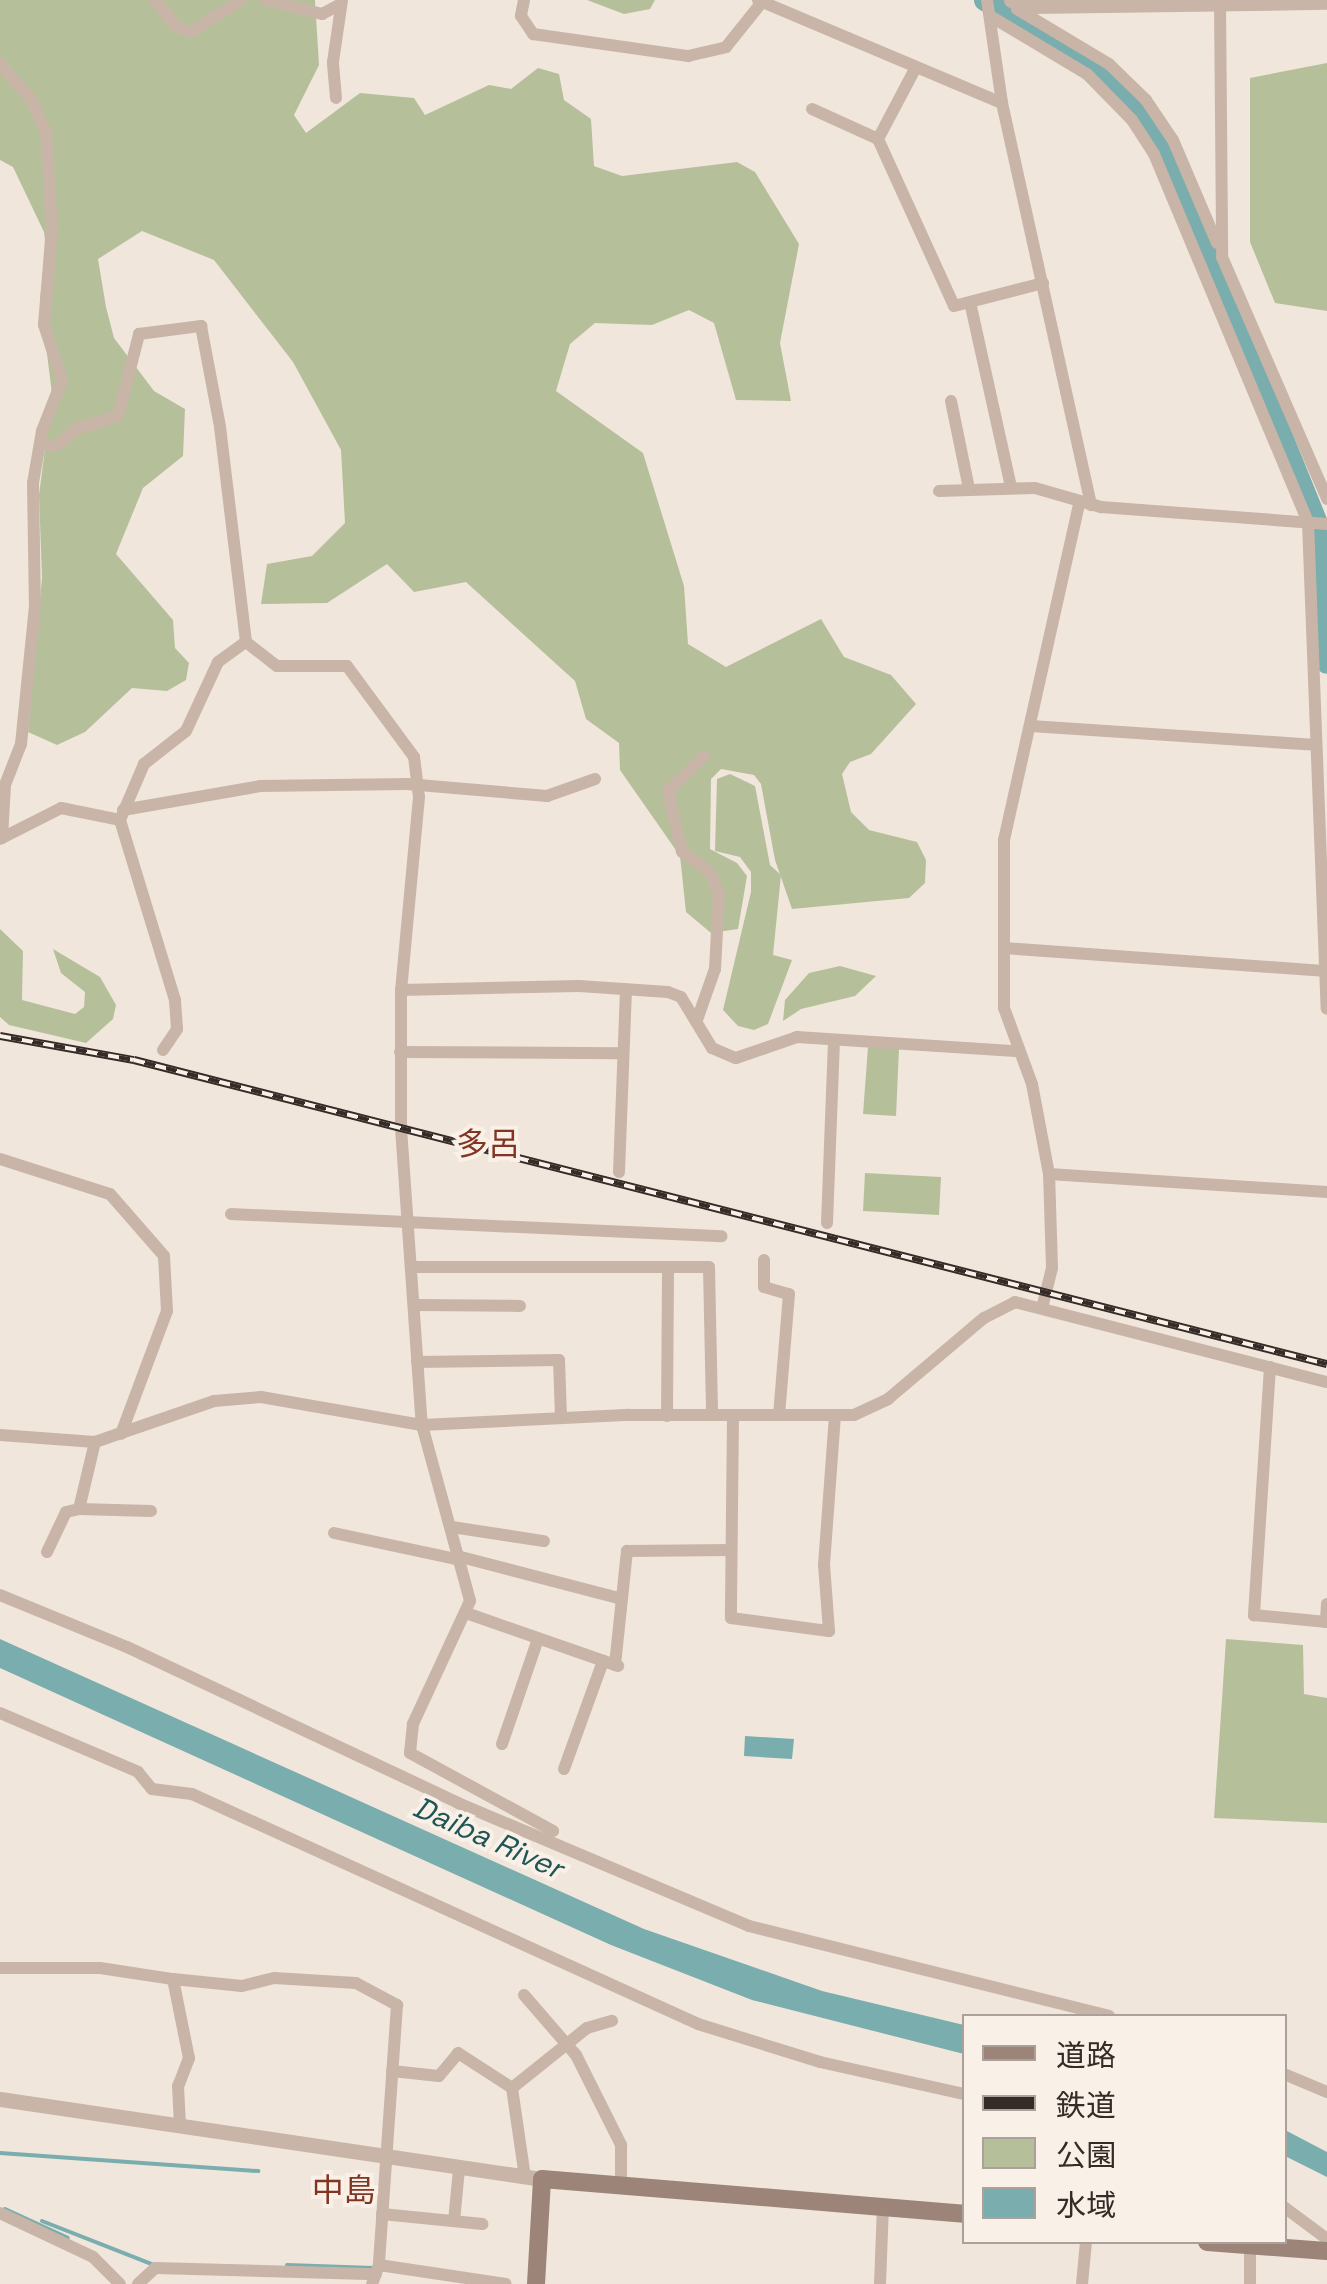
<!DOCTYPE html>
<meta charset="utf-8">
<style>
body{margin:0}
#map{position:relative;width:1327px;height:2284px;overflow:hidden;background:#f1e6db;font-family:"Space Grotesk","Noto Sans JP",sans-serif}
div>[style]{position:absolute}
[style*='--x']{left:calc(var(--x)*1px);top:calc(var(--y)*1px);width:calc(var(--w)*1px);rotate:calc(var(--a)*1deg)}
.green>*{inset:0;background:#b5c09b}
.water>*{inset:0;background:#7aadad}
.stream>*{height:4px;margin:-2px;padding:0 2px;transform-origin:2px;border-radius:2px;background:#7aadad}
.river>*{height:22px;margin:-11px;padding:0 11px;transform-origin:11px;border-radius:11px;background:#7aadad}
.minor>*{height:12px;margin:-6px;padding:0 6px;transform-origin:6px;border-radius:6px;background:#c9b5a7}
.tertiary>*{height:15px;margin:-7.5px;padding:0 7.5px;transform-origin:7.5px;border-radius:7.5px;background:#c9b5a7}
.secondary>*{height:18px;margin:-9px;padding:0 9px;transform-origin:9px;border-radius:9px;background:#9c8479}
.rail>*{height:8px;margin-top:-4px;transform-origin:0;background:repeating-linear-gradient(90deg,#f9f0e7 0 11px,#352b27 0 22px);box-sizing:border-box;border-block:2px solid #352b27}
span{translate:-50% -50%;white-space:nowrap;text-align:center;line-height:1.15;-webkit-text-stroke:8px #f9f0e7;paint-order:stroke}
.water-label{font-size:30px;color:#1e5556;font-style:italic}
.quarter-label{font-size:32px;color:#823522}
.legend{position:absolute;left:962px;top:2014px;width:325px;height:230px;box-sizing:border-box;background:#f9f0e7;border:2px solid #aba19a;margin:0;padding:12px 18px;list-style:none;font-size:30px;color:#352b27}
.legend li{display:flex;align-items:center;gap:20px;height:50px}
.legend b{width:50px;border:2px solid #aba19a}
</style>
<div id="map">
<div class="green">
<div style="clip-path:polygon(0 0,315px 0,319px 65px,294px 115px,306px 133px,360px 93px,414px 98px,425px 115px,489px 85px,511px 89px,538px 68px,559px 74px,564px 100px,591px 119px,594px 166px,622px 176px,737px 162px,755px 172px,799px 244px,780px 343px,791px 401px,736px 400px,714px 323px,689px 310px,652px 325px,595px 323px,570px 344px,556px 391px,643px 453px,684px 586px,688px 644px,726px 667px,821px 619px,844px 657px,891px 675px,916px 704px,871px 754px,850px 762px,842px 774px,851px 812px,869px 830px,917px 842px,926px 860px,925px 883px,909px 898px,792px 909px,775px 860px,761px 784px,754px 775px,721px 769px,711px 779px,710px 849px,737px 863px,747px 876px,738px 929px,711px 933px,686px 912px,680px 856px,620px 770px,619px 743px,586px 719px,575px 681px,466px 582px,414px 592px,387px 564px,327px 603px,261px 604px,267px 564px,312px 556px,345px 523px,341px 450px,293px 362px,214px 260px,142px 231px,98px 259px,106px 307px,114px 338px,154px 391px,185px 409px,183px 456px,143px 488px,116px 554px,173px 620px,175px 648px,189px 663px,186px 680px,167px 691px,132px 688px,85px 732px,57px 745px,28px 732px,42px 578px,39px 495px,52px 394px,40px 298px,47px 255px,44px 232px,13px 167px,0 160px)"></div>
<div style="clip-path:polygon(587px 0,655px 0,650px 9px,624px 14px)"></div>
<div style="clip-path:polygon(1327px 63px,1327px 311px,1275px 303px,1250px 242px,1250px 78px)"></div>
<div style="clip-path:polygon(730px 774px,755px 786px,770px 865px,781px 875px,773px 955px,792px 960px,768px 1024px,754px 1030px,738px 1026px,723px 1010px,751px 892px,751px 872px,740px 857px,715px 851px,717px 779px)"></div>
<div style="clip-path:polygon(0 929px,23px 951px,22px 1000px,75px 1014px,84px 1007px,85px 992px,61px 973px,53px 949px,100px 977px,116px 1005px,113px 1019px,86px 1043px,9px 1025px,0 1017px)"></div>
<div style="clip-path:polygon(840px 966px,876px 976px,855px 996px,801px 1009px,783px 1021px,785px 1000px,809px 973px)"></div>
<div style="clip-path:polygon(868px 1047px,899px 1049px,896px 1116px,863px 1114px)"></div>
<div style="clip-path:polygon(865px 1173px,941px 1177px,939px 1215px,863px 1211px)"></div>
<div style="clip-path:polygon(1226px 1639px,1303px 1645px,1304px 1694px,1327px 1698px,1327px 1823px,1214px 1818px)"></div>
</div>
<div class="water">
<div style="clip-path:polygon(0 1639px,644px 1929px,822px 1991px,964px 2025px,964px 2054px,752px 2000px,611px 1945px,0 1668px)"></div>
<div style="clip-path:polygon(745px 1736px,794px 1739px,792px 1759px,744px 1756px)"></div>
<div style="clip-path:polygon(1285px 2130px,1327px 2152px,1327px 2177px,1285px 2156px)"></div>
</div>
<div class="stream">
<div style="--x:0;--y:2153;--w:259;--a:4"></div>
<div style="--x:5;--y:2209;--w:69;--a:24.7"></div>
<div style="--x:42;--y:2221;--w:120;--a:21.4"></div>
<div style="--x:287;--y:2265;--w:86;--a:2"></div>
</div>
<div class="river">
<div style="--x:985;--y:0;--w:121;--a:30.8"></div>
<div style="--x:1089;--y:62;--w:52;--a:42.6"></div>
<div style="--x:1127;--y:97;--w:73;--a:55"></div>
<div style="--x:1169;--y:157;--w:406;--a:68"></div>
<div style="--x:1321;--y:533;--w:130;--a:87.4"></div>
</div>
<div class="minor">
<div style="--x:155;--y:0;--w:35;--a:51"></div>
<div style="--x:177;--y:27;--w:15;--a:20"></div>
<div style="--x:191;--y:32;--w:59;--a:-32.6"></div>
<div style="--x:266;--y:0;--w:58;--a:14"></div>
<div style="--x:322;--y:14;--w:21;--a:-28"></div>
<div style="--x:524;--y:0;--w:16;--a:101"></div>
<div style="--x:521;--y:16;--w:22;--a:56"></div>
<div style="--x:533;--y:34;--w:157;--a:8.1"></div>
<div style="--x:688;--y:56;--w:39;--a:-13"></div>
<div style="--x:726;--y:47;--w:58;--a:-51.3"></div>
<div style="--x:758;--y:0;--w:265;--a:22.9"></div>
<div style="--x:987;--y:0;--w:104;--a:81.7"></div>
<div style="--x:1002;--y:103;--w:412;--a:77.5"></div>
<div style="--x:1220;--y:3;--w:254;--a:89.5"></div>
<div style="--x:1222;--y:257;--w:264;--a:66.5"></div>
<div style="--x:1018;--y:4;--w:5;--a:101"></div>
<div style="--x:1017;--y:9;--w:107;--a:30.9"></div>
<div style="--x:1109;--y:64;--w:52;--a:44.2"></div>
<div style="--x:1146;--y:100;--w:48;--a:56"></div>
<div style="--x:1173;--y:140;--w:112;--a:66.9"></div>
<div style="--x:990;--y:16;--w:113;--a:30.9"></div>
<div style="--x:1087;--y:74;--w:64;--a:45.6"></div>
<div style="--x:1132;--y:120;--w:40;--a:57.1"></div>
<div style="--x:1154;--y:154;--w:400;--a:67.3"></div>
<div style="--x:1308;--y:523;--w:486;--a:87.8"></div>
<div style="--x:0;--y:64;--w:47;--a:48.5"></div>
<div style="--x:31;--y:99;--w:37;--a:66"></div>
<div style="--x:46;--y:133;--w:94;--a:86.3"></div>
<div style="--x:52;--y:227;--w:98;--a:94.7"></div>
<div style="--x:44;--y:325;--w:58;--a:71.9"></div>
<div style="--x:62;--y:380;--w:55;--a:111.4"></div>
<div style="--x:42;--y:431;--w:53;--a:99.8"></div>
<div style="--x:33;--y:483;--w:123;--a:89.1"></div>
<div style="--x:35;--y:606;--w:139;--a:95.8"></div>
<div style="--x:21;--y:744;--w:44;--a:111.3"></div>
<div style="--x:5;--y:785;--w:53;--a:93.2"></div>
<div style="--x:336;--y:98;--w:36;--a:-95"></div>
<div style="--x:333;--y:62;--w:63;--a:-81.7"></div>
<div style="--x:812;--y:109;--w:72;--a:24.4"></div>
<div style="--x:878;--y:139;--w:183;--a:65.5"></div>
<div style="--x:954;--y:306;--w:92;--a:-14.5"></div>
<div style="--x:878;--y:139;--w:79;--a:-62.1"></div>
<div style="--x:970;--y:302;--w:189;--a:77.5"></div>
<div style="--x:951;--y:401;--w:90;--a:78.4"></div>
<div style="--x:44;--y:444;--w:12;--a:9"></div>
<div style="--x:56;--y:446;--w:26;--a:-40"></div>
<div style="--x:76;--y:429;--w:44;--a:-17.2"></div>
<div style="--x:118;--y:416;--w:85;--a:-75.6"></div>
<div style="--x:139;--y:334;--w:63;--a:-7.4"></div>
<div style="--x:201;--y:326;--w:103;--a:79.3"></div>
<div style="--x:220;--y:427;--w:217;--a:83.1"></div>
<div style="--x:246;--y:642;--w:39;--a:38"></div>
<div style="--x:277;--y:666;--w:70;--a:0"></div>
<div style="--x:347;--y:666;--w:113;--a:53.6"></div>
<div style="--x:414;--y:757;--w:40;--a:82.9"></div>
<div style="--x:419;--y:797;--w:194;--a:95.3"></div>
<div style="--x:401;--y:990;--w:138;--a:90"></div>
<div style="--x:401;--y:1128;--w:298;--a:86"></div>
<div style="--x:422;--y:1425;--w:182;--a:74.7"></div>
<div style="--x:470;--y:1601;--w:136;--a:114.9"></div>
<div style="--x:413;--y:1724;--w:29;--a:96"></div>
<div style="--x:410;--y:1753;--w:163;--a:28.6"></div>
<div style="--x:939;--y:491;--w:96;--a:-1.8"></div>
<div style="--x:1035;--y:488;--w:69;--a:16.1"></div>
<div style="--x:1101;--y:507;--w:227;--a:4.3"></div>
<div style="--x:1031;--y:726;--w:285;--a:3.8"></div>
<div style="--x:123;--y:810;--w:139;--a:-9.9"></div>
<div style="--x:260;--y:786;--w:147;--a:-0.8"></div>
<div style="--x:407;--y:784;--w:141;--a:4.9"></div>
<div style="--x:547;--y:796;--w:51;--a:-19.5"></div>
<div style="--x:0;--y:839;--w:68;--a:-26.9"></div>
<div style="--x:61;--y:808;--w:60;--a:11.5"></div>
<div style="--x:1004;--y:948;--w:320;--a:4.1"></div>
<div style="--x:401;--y:990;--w:178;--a:-1.3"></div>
<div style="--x:579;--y:986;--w:89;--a:3.9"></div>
<div style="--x:668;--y:992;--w:14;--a:21"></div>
<div style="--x:681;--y:997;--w:60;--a:58.7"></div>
<div style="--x:712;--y:1048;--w:26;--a:23"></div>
<div style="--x:736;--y:1058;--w:65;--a:-19"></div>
<div style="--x:797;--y:1037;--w:219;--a:3.7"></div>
<div style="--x:697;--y:1020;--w:54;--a:-70.6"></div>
<div style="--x:715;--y:969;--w:75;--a:-86.9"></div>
<div style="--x:719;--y:894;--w:24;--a:-112"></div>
<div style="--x:710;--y:872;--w:34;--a:-144"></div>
<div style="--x:682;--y:852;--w:63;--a:-102.9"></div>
<div style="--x:668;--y:791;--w:50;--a:-44.2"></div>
<div style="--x:163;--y:1050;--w:25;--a:-56"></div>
<div style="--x:177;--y:1029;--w:29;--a:-94"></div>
<div style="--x:175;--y:1000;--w:188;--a:-107"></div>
<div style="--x:120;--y:820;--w:61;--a:-66.8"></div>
<div style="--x:144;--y:764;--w:53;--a:-38.2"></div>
<div style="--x:186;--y:731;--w:76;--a:-65.1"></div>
<div style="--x:218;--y:662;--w:34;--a:-36"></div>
<div style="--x:400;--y:1052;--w:222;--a:0.3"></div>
<div style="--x:0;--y:1159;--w:115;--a:17.7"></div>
<div style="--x:110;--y:1194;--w:82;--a:48.9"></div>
<div style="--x:164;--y:1256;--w:55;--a:86.9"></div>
<div style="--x:167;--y:1311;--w:131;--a:110.5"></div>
<div style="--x:619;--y:1172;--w:183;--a:-87.8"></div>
<div style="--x:1049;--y:1174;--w:279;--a:3.7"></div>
<div style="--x:231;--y:1214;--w:491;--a:2.6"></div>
<div style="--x:827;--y:1223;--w:183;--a:-87.8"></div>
<div style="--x:764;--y:1260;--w:27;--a:90"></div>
<div style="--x:764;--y:1287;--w:26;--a:16"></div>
<div style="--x:789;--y:1294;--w:121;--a:94.7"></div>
<div style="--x:414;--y:1267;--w:295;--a:0"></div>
<div style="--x:709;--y:1267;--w:148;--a:88.8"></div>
<div style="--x:415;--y:1305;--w:105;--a:0.5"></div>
<div style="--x:1042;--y:1308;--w:41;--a:-76"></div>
<div style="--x:1052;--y:1268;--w:94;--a:-91.8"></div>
<div style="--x:1049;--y:1174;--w:92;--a:-100.7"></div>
<div style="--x:1032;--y:1084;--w:81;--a:-110.2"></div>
<div style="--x:1004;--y:1008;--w:168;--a:-90"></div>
<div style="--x:1004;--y:840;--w:347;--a:-77.4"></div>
<div style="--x:417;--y:1362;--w:142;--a:-0.8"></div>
<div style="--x:559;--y:1360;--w:58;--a:88"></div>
<div style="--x:1270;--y:1367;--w:249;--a:93.7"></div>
<div style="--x:1254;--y:1615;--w:73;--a:5.5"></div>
<div style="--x:733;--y:1415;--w:203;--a:90.6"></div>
<div style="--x:731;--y:1618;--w:99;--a:7.6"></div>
<div style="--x:829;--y:1631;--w:66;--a:-94.3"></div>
<div style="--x:824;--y:1565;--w:149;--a:-85.8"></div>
<div style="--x:667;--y:1416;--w:148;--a:-89.6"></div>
<div style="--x:0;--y:1435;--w:95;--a:4.2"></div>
<div style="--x:95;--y:1442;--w:126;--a:-19"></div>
<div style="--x:214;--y:1401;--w:47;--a:-4.9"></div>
<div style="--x:261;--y:1397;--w:163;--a:9.9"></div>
<div style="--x:422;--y:1425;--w:208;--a:-2.8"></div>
<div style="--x:630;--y:1415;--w:224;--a:0"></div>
<div style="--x:854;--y:1415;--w:38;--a:-25"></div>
<div style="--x:888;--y:1399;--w:126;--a:-40.2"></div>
<div style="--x:984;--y:1318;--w:35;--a:-27"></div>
<div style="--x:1015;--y:1302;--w:322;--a:14.4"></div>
<div style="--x:79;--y:1509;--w:72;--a:1.6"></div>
<div style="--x:452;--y:1527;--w:93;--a:8.7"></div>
<div style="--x:334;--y:1533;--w:130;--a:12"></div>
<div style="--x:47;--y:1552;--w:44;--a:-64.6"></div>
<div style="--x:66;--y:1512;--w:13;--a:-13"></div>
<div style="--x:79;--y:1509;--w:69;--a:-76.6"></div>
<div style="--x:461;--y:1557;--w:166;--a:14.6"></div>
<div style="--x:0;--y:1595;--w:137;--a:22.3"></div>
<div style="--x:127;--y:1647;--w:366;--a:25.2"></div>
<div style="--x:458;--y:1803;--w:316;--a:22.9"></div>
<div style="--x:749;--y:1926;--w:371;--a:14"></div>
<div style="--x:469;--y:1614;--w:158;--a:19.2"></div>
<div style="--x:1326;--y:1622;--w:18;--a:-87"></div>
<div style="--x:615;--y:1665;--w:115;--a:-84"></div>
<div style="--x:627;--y:1551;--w:104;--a:-0.6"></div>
<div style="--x:0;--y:1713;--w:150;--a:23.1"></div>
<div style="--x:138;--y:1772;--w:22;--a:51"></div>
<div style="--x:152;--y:1789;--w:40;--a:7.1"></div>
<div style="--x:192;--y:1794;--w:556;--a:24.44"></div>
<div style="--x:698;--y:2024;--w:128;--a:17.3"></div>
<div style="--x:820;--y:2062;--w:148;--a:12.5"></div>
<div style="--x:502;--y:1744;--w:111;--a:-71.1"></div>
<div style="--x:564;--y:1769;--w:115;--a:-70.1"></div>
<div style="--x:0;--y:1968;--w:100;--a:0"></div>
<div style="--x:100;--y:1968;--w:74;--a:8.6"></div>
<div style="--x:173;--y:1979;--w:81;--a:78.6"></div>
<div style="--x:189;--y:2058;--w:30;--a:111"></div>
<div style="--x:178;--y:2086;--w:40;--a:87.1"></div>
<div style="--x:173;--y:1979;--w:69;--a:5.8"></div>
<div style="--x:242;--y:1986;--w:33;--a:-14"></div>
<div style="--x:274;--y:1978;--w:82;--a:3.5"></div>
<div style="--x:356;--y:1983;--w:47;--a:28.2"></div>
<div style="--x:397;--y:2005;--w:261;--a:94"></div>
<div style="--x:379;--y:2265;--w:20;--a:110"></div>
<div style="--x:524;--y:1995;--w:79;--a:49.1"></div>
<div style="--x:576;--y:2055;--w:101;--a:63.4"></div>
<div style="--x:621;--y:2145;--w:39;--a:90"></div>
<div style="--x:392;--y:2071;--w:47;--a:6.1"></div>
<div style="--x:439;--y:2076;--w:30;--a:-50"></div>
<div style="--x:458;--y:2053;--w:64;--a:32.9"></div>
<div style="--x:512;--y:2088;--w:90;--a:81.7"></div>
<div style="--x:1284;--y:2074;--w:47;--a:22.7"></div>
<div style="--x:512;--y:2088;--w:96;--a:-38.7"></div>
<div style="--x:587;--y:2028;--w:26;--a:-16"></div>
<div style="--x:1284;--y:2207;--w:54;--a:36.7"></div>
<div style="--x:0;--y:2213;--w:103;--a:25.3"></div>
<div style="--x:93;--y:2257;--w:38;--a:45"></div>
<div style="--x:382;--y:2214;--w:101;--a:5.7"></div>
<div style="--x:454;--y:2221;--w:52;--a:-84.5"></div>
<div style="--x:379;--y:2265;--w:128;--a:8.5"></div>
<div style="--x:138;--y:2284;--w:23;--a:-43"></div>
<div style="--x:155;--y:2268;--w:221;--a:1.6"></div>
<div style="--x:880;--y:2284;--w:77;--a:-87.8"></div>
<div style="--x:1082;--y:2284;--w:42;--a:-84.6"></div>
<div style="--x:1250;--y:2284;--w:37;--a:-90"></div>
</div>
<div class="tertiary">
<div style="--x:1011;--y:0;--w:21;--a:17"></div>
<div style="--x:1031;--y:6;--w:296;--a:-0.8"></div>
<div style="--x:0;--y:2099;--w:548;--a:8.4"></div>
</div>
<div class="secondary">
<div style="--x:1207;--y:2242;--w:120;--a:4.3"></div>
<div style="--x:536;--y:2284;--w:105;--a:-86.7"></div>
<div style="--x:542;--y:2179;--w:423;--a:4.7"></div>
</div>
<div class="rail">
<div style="--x:0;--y:1036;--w:136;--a:10.2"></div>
<div style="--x:134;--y:1060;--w:1231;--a:14.3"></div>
</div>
<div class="water-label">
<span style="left:488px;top:1838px;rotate:24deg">Daiba River</span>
</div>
<div class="quarter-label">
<span style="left:488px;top:1144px">多呂</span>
<span style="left:344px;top:2190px">中島</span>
</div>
<ul class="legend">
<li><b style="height:12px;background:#9c8479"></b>道路</li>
<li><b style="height:12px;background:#352b27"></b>鉄道</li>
<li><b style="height:28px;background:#b5c09b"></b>公園</li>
<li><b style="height:28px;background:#7aadad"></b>水域</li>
</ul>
</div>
